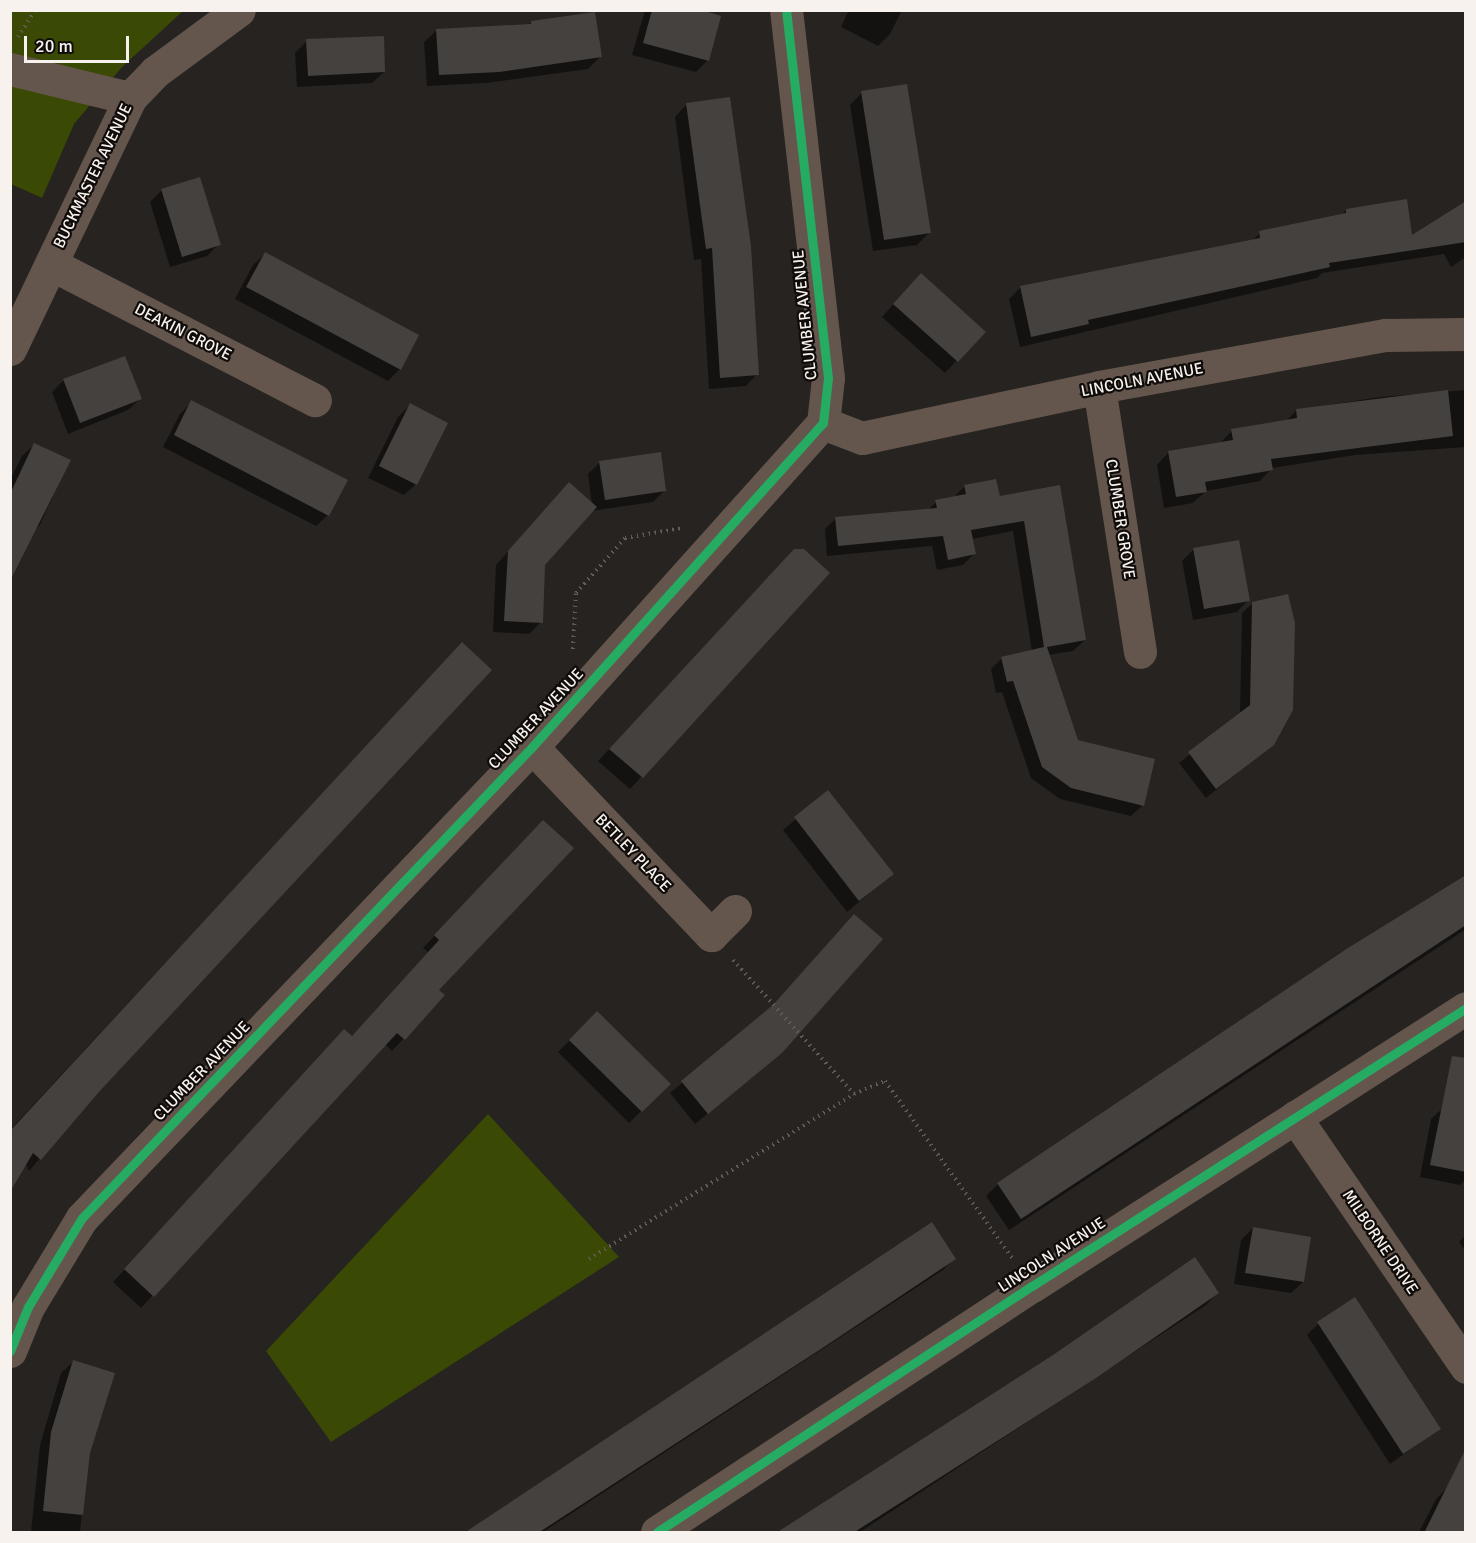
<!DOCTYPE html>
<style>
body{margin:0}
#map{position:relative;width:1476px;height:1543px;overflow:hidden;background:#262320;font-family:Signika,sans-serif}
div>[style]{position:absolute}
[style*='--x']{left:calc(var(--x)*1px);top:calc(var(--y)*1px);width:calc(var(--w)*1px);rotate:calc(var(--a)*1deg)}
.green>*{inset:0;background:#3a4904}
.shadow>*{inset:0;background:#0007}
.building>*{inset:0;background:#44413f}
.path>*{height:4px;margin-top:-2px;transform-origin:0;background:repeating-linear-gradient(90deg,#655b55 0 1.5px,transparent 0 6px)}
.minor>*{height:33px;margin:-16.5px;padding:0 16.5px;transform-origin:16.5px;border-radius:16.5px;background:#64564d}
.cycleway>*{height:9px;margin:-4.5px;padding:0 4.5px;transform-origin:4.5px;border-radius:4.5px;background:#26ab63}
span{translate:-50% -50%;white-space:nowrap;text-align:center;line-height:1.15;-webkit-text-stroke:4.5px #100c0a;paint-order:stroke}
.street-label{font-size:16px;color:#f7f2ee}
.frame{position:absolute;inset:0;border:12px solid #f7f2ee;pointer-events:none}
.scale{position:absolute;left:24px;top:36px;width:105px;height:27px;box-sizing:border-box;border:3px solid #f7f2ee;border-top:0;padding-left:8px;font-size:18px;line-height:21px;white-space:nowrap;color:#f7f2ee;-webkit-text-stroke:4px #100c0a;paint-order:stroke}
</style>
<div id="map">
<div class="green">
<div style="clip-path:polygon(10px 11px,183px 11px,122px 67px,74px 124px,42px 198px,11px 184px)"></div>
<div style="clip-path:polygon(488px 1114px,619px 1257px,331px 1442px,266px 1351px)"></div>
</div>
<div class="shadow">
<div style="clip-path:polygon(645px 10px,696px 10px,708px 60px,696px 72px,632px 55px)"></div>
<div style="clip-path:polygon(849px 10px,902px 10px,890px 34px,878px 46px,841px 27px)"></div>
<div style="clip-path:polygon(531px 22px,600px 57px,588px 69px,486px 83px,427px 86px,424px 42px,436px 31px,528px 26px)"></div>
<div style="clip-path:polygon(307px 41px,384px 72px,372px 83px,297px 87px,295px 53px)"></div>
<div style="clip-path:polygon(862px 93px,929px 233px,917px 245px,873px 251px,850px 105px)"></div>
<div style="clip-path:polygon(686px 105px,757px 374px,746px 386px,709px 389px,701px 259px,694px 260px,675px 117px)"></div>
<div style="clip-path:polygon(162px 190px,219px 244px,207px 256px,170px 267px,150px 202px)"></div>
<div style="clip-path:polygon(1466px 203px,1466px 257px,1451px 267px,1444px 254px,1322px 273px,1317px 278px,1020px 347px,1009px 299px,1021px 287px,1252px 241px,1260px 233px,1341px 216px,1346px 210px,1411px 237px)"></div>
<div style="clip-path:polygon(265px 254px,400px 369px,388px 381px,235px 299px,253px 265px)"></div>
<div style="clip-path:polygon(909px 287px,983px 332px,945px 373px,882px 317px)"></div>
<div style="clip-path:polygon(64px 380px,140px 399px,128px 410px,68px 434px,52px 392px)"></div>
<div style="clip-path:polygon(1466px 390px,1466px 447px,1355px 455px,1272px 468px,1260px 481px,1206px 491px,1193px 503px,1164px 508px,1157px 465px,1168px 453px,1220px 443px,1232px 431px,1286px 421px,1297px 410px,1380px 397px)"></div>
<div style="clip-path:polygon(192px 402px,328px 515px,316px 526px,163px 447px,180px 414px)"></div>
<div style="clip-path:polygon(410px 405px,416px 484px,404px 495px,368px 478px,398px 417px)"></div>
<div style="clip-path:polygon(34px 445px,69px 461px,40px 525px,29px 536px,10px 575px,10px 480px,22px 456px)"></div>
<div style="clip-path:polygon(600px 462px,665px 490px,653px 502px,591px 511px,543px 564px,541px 622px,529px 634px,493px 632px,496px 565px,558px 496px,592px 505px,588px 474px)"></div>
<div style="clip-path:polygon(965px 486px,999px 498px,1059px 486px,1085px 640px,1073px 651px,1048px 655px,1077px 741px,1143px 805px,1131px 816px,1060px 799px,1031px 778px,1002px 692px,996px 693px,991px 669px,1002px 658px,1032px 651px,1013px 531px,972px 539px,975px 553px,963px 565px,937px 570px,932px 546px,827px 556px,825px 529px,836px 518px,928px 510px,936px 502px,953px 498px)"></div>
<div style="clip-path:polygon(1194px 549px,1248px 600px,1237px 612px,1193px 620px,1182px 561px)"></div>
<div style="clip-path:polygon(782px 563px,828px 573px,630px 789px,598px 761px)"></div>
<div style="clip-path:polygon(1253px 603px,1272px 744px,1206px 798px,1179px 763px,1240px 715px,1242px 613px)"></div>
<div style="clip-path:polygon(828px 792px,892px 874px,847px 912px,783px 830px)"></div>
<div style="clip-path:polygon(532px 834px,437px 990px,443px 996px,392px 1051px,385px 1044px,141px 1308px,113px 1282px,333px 1043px,352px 1038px,429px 953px,423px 948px)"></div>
<div style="clip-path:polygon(1466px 876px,1466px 929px,1009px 1230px,986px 1196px,998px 1184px)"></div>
<div style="clip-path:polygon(166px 962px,97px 1092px,29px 1171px,10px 1130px)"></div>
<div style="clip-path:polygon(769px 1010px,781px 1052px,695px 1124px,670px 1093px)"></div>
<div style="clip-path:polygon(597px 1013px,669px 1084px,629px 1123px,558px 1052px)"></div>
<div style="clip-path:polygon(1443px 1108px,1466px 1112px,1466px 1179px,1460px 1185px,1420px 1177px,1431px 1119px)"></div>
<div style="clip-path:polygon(1253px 1228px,1303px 1282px,1291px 1293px,1234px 1284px,1241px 1240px)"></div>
<div style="clip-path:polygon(1466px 1235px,1466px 1251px,1459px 1242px)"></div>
<div style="clip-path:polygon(954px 1258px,943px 1270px,543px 1532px,465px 1532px)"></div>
<div style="clip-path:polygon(1217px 1293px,1206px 1305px,860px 1532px,779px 1532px)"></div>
<div style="clip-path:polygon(1318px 1324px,1439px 1429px,1390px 1464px,1307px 1335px)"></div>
<div style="clip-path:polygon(73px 1362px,88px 1453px,80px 1532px,31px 1532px,40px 1445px,61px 1373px)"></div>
<div style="clip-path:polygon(1447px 1488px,1466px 1532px,1419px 1532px,1436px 1499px)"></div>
</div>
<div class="building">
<div style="clip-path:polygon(652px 10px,702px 10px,721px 16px,709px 61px,643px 43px)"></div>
<div style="clip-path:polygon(595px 12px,602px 57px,499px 72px,439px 75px,436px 29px,531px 24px,531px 21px)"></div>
<div style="clip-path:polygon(384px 36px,385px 72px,308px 76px,306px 39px)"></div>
<div style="clip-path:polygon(907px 84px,931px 233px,884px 240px,861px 91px)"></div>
<div style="clip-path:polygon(730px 97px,751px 246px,759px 375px,720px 378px,712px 248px,706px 249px,686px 103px)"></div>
<div style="clip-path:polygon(200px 177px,221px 245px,182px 257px,161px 189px)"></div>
<div style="clip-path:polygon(1407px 199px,1412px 235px,1466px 201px,1466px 242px,1329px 263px,1330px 267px,1088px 320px,1089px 324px,1031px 337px,1020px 286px,1260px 238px,1259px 231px,1346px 213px,1346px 209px)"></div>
<div style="clip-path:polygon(265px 252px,419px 335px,401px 370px,246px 287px)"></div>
<div style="clip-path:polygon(921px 273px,986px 332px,958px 362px,893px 304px)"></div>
<div style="clip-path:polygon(125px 356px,142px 399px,80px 423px,63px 379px)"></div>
<div style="clip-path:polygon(1448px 390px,1453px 436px,1271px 459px,1273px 470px,1205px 482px,1207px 492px,1176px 497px,1168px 451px,1233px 440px,1231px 429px,1297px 418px,1296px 409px)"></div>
<div style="clip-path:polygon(191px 400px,348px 480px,329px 516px,174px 435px)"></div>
<div style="clip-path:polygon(410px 403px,448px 423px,417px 485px,379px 466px)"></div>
<div style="clip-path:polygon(34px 443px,71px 460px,10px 581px,10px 494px)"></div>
<div style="clip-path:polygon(661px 452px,666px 491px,605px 500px,599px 461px)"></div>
<div style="clip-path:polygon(996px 479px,1000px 496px,1060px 485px,1086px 640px,1047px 647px,1078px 740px,1155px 759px,1144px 806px,1071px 788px,1042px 767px,1013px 681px,1007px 682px,1001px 657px,1044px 647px,1024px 521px,971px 530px,976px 554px,948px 560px,943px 536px,838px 546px,835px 517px,937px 508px,935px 500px,966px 494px,964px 485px)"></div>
<div style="clip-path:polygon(569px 482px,597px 507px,545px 565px,543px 623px,504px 621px,508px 551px)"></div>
<div style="clip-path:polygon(1239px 540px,1250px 601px,1204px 609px,1193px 548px)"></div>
<div style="clip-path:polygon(794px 549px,804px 549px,830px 573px,643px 778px,609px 749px)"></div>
<div style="clip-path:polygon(1288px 594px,1295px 623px,1293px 710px,1274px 745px,1216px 789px,1188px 752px,1250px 705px,1252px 602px)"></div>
<div style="clip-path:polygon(462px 642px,492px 670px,98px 1093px,41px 1160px,33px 1153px,10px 1192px,10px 1131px)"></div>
<div style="clip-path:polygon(828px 790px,894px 874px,859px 901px,794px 817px)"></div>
<div style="clip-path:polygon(543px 820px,574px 848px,439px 990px,445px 995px,405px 1040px,397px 1033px,154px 1297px,124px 1269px,344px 1029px,352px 1036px,439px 940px,434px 935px)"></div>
<div style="clip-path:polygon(1466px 875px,1466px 925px,1021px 1219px,997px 1183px,1348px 948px)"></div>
<div style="clip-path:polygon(854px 914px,883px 939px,782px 1053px,708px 1114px,681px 1081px,773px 1005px)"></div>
<div style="clip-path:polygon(597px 1011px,671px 1084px,642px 1112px,569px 1040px)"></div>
<div style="clip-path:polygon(1452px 1056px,1466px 1058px,1466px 1172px,1430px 1165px)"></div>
<div style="clip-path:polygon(932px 1222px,956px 1259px,821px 1349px,538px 1533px,464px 1533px)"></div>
<div style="clip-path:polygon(1253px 1227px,1311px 1237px,1304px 1282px,1245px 1273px)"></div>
<div style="clip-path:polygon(1195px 1257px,1219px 1293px,1096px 1378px,853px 1533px,776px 1533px,1053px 1355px)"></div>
<div style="clip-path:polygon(1355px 1297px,1441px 1429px,1403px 1454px,1317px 1322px)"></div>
<div style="clip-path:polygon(73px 1360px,115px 1373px,90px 1453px,83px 1515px,43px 1511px,51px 1432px)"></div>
<div style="clip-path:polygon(1466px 1448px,1466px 1533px,1424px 1533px)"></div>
</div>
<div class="path">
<div style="--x:18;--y:37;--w:32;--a:-58"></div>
<div style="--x:573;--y:649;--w:56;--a:-86.9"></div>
<div style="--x:576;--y:593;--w:74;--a:-48.3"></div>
<div style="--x:625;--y:538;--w:58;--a:-10"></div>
<div style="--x:733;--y:960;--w:181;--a:47.9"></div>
<div style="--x:854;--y:1094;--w:34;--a:-23"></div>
<div style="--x:885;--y:1081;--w:219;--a:54.3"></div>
<div style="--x:589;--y:1259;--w:312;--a:-31.9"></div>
</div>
<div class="minor">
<div style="--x:10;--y:69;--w:123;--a:13.6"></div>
<div style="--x:51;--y:264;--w:297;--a:27.3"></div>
<div style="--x:10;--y:349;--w:278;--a:-64.4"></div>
<div style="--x:130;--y:98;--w:36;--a:-46"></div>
<div style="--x:155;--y:72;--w:104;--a:-36.4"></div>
<div style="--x:1099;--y:387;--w:268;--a:81.2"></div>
<div style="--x:823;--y:423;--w:42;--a:21"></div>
<div style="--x:862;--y:438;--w:242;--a:-12.1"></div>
<div style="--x:1099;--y:387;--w:292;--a:-10.3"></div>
<div style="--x:1386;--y:335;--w:80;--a:-0.7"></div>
<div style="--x:532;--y:747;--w:260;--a:46.4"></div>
<div style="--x:711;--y:935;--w:34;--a:-45"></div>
<div style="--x:1295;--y:1117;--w:303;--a:55.6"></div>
<div style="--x:10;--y:1351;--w:48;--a:-67.8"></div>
<div style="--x:28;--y:1307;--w:104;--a:-58.8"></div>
<div style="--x:82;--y:1218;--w:651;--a:-46.31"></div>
<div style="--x:532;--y:747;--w:435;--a:-48.1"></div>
<div style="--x:823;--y:423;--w:45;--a:-83.7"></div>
<div style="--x:828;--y:378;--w:370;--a:-96.5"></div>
<div style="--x:657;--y:1532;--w:448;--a:-33.3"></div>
<div style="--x:1032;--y:1286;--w:515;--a:-32.64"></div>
</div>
<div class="cycleway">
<div style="--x:10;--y:1351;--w:48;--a:-67.8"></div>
<div style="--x:28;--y:1307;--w:104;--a:-58.8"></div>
<div style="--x:82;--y:1218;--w:651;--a:-46.31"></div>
<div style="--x:532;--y:747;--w:435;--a:-48.1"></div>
<div style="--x:823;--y:423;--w:45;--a:-83.7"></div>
<div style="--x:828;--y:378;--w:370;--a:-96.5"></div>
<div style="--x:657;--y:1532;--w:448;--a:-33.3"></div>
<div style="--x:1032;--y:1286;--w:515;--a:-32.64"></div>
</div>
<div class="street-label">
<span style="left:93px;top:176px;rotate:-64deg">BUCKMASTER AVENUE</span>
<span style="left:805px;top:315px;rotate:-96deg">CLUMBER AVENUE</span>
<span style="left:183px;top:332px;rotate:27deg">DEAKIN GROVE</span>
<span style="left:1142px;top:380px;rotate:-11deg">LINCOLN AVENUE</span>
<span style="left:1120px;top:519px;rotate:81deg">CLUMBER GROVE</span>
<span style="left:536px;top:719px;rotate:-47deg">CLUMBER AVENUE</span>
<span style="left:633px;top:853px;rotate:46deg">BETLEY PLACE</span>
<span style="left:202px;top:1071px;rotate:-46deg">CLUMBER AVENUE</span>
<span style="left:1380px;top:1242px;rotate:56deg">MILBORNE DRIVE</span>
<span style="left:1052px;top:1255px;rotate:-33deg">LINCOLN AVENUE</span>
</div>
<div class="frame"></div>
<div class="scale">20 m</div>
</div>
